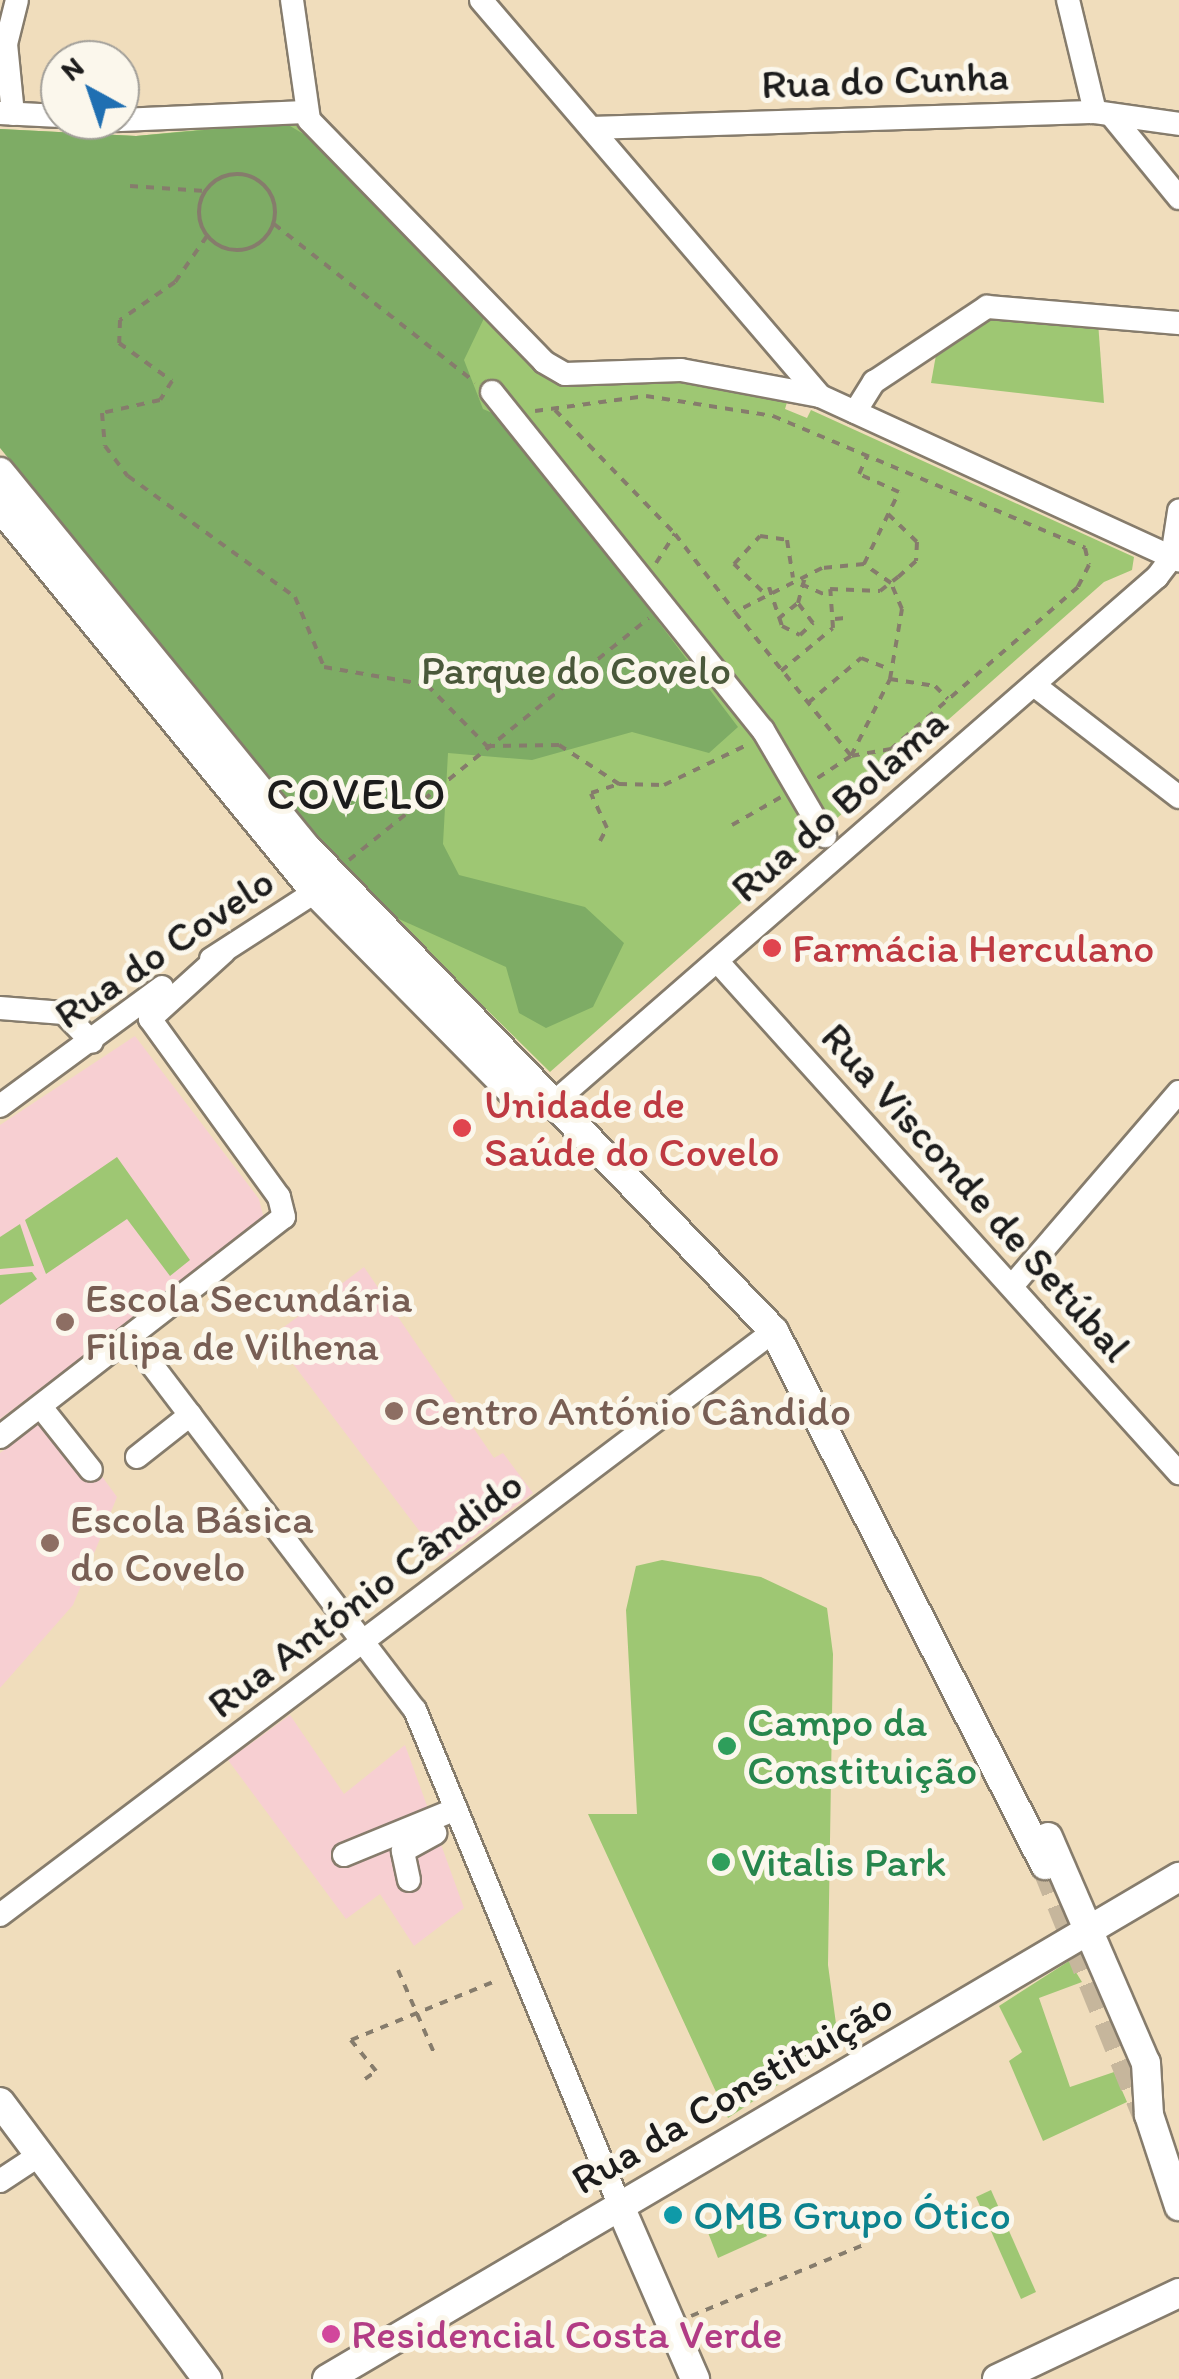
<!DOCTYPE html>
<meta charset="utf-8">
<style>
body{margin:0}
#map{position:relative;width:1179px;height:2379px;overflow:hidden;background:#f0ddbc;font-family:Itim,sans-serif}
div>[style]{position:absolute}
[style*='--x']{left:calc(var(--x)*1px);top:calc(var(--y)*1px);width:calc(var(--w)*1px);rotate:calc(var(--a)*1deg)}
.built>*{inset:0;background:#f7cfd2}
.green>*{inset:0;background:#9ec773}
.forest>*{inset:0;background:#7eac65}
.major-tunnel>*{height:28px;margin-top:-14px;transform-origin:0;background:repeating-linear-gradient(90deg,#c6b69c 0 28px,transparent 0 42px)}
.path>*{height:4px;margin-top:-2px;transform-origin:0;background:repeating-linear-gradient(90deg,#867c6c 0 8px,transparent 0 16px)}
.path>.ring{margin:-2px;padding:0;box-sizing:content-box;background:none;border:4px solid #867c6c;border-radius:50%}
.roads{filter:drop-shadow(2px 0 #867c6c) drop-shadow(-2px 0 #867c6c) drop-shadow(0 2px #867c6c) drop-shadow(0 -2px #867c6c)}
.minor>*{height:22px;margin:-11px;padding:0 11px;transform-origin:11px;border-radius:11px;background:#fff}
.major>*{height:28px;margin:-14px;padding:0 14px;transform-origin:14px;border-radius:14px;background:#fff}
.path-bridge>*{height:4px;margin-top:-2px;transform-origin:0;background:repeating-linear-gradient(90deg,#867c6c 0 8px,transparent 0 16px)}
.dots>*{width:28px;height:28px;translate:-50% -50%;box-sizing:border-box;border:5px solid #fbf7ec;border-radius:50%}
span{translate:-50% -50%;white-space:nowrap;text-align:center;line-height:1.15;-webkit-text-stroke:10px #fbf7ec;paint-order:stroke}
.street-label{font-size:42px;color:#1c1c1c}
.park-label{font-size:42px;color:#4a583a}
.health-label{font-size:42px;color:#be3a42}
.left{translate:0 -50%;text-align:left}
.education-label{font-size:42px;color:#785e54}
.leisure-label{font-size:42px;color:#27864d}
.culture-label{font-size:42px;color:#0d838f}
.hotel-label{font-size:42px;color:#b23c85}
.neighbourhood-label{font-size:45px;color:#1c1c1c;letter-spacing:2.5px}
.north{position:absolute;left:40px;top:40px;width:100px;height:100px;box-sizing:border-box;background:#fbf7ec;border:2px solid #a29f99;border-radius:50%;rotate:320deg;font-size:28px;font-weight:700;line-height:40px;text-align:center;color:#1c1c1c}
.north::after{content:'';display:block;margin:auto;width:35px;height:45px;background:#1f6fb2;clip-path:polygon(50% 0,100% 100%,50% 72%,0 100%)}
</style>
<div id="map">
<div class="built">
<div style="clip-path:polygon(135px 1036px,259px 1199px,264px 1219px,0 1419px,0 1125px)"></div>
<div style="clip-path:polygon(364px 1267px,494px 1458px,503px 1453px,533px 1493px,442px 1561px,272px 1336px)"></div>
<div style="clip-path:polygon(55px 1412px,117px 1497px,73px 1605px,0 1688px,0 1453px)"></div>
<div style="clip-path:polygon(290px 1715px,344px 1794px,405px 1745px,464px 1908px,414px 1946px,380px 1894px,346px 1919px,228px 1760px)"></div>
</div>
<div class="green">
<div style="clip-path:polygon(248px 125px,300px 126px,545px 373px,685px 377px,788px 399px,785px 409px,807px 418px,811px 410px,1134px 557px,1132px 570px,1104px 582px,550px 1072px,336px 861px,0 129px,136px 136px)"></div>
<div style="clip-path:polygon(986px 317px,1098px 322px,1104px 403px,931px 383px,936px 355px)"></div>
<div style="clip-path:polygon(117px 1157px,190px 1260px,170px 1276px,127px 1219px,46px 1274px,25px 1220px)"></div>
<div style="clip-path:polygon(20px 1224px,34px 1266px,0 1269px,0 1237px)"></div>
<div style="clip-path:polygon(32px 1272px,37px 1279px,0 1305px,0 1275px)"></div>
<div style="clip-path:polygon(662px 1560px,761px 1577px,827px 1608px,833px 1654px,828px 1965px,840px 2053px,832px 2049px,728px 2118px,588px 1814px,637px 1814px,626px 1610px,636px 1566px)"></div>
<div style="clip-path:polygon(1069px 1961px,1082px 1982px,1039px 1998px,1070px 2087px,1114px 2072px,1127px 2102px,1043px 2141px,1009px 2061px,1022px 2052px,999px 2006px)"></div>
<div style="clip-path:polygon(991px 2190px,1036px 2292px,1021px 2299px,976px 2197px)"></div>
<div style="clip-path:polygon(752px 2207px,767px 2236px,718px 2258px,705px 2225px)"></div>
</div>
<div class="forest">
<div style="clip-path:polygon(285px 123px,322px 145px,487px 312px,464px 360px,483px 409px,504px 418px,738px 727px,709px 753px,632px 732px,532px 760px,448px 753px,443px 844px,459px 875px,585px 907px,624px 943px,593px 1007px,546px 1028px,519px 1013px,506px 967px,390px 915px,336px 861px,0 448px,0 129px,136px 136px)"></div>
</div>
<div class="major-tunnel">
<div style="--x:1045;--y:1865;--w:273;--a:68"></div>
</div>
<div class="path">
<div class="ring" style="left:199px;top:174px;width:72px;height:72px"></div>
<div style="--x:130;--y:186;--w:75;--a:3.8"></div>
<div style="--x:274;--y:224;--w:256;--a:38.2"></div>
<div style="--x:207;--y:236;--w:56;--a:124.8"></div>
<div style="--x:175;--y:282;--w:67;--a:145.4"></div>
<div style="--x:120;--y:320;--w:23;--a:92"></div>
<div style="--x:119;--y:343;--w:65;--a:35.6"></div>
<div style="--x:172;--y:381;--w:22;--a:122"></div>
<div style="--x:160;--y:400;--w:59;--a:167.4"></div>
<div style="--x:102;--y:413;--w:33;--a:85"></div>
<div style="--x:105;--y:446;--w:38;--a:53"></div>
<div style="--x:128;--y:476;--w:206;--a:35.9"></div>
<div style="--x:295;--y:597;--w:76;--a:67.5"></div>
<div style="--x:324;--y:667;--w:105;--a:9.9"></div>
<div style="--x:427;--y:685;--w:86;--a:45.5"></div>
<div style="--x:487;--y:746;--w:72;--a:-0.8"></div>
<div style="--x:559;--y:745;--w:72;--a:33"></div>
<div style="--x:619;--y:784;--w:45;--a:1.3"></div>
<div style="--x:664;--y:785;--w:94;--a:-25.8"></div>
<div style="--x:555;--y:410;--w:173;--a:45.9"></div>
<div style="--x:675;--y:534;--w:98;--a:52.4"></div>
<div style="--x:735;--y:612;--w:185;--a:51.1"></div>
<div style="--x:851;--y:756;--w:86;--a:-63.1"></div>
<div style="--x:890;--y:679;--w:71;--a:-80.3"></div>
<div style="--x:902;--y:609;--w:28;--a:-113"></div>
<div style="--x:891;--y:583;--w:33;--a:-145"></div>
<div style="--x:864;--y:564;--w:42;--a:174.6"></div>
<div style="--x:822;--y:568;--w:97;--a:153.2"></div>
<div style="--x:535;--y:411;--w:112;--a:-7.7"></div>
<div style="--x:646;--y:396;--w:129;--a:8.9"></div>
<div style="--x:773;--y:416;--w:339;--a:22.9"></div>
<div style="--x:1085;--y:548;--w:17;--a:77"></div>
<div style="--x:1089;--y:565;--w:25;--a:117"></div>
<div style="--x:1078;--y:587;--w:247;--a:139.1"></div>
<div style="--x:891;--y:749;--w:41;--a:170.1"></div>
<div style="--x:851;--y:756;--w:42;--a:146.7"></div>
<div style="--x:888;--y:514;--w:40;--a:44"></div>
<div style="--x:917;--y:542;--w:19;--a:93"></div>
<div style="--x:916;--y:561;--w:24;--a:138"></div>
<div style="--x:656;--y:563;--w:35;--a:-57"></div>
<div style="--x:864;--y:564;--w:80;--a:-64.1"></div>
<div style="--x:899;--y:492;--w:44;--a:-155.8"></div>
<div style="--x:859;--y:474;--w:21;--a:-65"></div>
<div style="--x:801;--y:584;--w:27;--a:24"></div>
<div style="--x:769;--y:587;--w:41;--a:71.6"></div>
<div style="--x:782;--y:626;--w:20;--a:27"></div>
<div style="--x:800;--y:635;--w:18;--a:-43"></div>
<div style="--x:813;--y:623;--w:25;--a:-127"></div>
<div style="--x:798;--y:603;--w:27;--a:-75"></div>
<div style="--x:762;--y:591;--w:39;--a:-136"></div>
<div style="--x:734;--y:564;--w:38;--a:-47"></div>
<div style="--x:760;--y:536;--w:27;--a:8"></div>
<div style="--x:787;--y:540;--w:38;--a:81"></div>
<div style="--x:778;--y:619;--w:26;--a:-39"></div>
<div style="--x:835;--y:619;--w:10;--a:-6"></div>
<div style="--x:781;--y:671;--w:67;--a:-39.6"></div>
<div style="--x:833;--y:628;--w:39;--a:-94"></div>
<div style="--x:830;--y:589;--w:50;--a:2.3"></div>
<div style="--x:890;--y:679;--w:46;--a:8.8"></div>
<div style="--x:935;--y:686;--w:18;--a:45"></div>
<div style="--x:808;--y:703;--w:70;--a:-40.3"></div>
<div style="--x:861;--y:658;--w:28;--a:21"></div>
<div style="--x:732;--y:825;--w:56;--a:-29.7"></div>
<div style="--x:600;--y:841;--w:15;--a:-62"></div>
<div style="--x:607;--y:828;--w:38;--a:-115"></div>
<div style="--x:591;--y:793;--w:29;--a:-18"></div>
<div style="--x:349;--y:860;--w:385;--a:-38.9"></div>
<div style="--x:398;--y:1970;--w:93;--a:66.5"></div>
<div style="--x:365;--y:2079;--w:14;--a:-36"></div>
<div style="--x:376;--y:2071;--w:40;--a:-129"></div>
<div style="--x:351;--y:2040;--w:159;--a:-22.2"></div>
<div style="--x:691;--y:2316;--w:189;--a:-22.4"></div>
</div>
<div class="roads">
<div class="minor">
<div style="--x:292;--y:0;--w:121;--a:81.9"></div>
<div style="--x:309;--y:120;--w:337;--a:45.8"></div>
<div style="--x:544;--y:362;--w:24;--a:30"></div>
<div style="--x:565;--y:374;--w:116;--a:-2"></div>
<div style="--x:681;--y:370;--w:141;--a:10.6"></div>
<div style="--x:481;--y:0;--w:521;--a:49.43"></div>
<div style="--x:820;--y:396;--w:395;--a:24.6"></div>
<div style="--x:1068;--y:0;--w:115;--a:76.4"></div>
<div style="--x:0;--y:113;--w:60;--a:2.9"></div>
<div style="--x:13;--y:114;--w:70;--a:-95.7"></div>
<div style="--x:6;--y:44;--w:45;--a:-76"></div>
<div style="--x:1112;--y:116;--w:106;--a:50.7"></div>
<div style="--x:120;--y:120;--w:186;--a:-2.5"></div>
<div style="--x:591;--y:128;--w:504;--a:-1.82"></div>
<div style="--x:1095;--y:112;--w:85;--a:8.1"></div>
<div style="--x:492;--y:392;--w:433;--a:51.3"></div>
<div style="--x:763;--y:730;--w:123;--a:59.7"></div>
<div style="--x:855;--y:412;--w:36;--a:-58"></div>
<div style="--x:874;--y:382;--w:136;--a:-33.6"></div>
<div style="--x:987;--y:307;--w:193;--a:4.8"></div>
<div style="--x:1034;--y:685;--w:183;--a:37.7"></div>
<div style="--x:211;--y:959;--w:124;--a:-32.8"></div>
<div style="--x:315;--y:892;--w:14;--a:0"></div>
<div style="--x:717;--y:961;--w:690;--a:47.94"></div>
<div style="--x:0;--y:1008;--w:64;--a:4.5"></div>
<div style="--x:64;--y:1013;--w:40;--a:46"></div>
<div style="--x:551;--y:1105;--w:804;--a:-41.07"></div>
<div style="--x:1157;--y:577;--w:25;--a:-53"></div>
<div style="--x:1172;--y:557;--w:47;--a:-81.3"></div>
<div style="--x:0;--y:1106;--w:201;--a:-36.3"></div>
<div style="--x:1012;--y:1286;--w:256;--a:-49.3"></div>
<div style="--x:133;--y:1340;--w:465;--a:52.7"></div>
<div style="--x:415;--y:1710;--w:534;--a:67.56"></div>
<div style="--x:41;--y:1407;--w:80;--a:51.6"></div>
<div style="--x:0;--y:1437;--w:359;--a:-37.8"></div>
<div style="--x:284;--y:1217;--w:21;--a:-104"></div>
<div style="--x:279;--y:1197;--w:220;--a:-125.9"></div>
<div style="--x:150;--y:1019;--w:100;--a:-42.2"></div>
<div style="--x:137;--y:1457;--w:68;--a:-38.4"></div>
<div style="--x:344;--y:1855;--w:121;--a:-22.3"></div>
<div style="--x:409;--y:1880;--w:30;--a:-102"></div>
<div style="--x:403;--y:1851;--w:37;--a:-29"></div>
<div style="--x:0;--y:1915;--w:970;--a:-37.04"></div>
<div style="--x:0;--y:2181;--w:49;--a:-33.4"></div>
</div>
<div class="major">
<div style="--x:0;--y:472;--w:481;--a:50.8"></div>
<div style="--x:304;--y:845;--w:676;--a:45.96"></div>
<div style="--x:774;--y:1331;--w:599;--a:63.09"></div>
<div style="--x:0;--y:507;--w:497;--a:50.7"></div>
<div style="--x:315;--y:892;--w:282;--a:45.4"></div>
<div style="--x:513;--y:1093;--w:39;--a:18"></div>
<div style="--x:1048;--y:1837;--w:246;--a:66.6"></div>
<div style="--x:1146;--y:2063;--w:52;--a:86.7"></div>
<div style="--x:1149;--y:2115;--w:96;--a:71.8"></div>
<div style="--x:0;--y:2102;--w:346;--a:53.2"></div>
<div style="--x:619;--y:2204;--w:191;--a:66.5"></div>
<div style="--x:327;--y:2379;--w:989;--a:-30.51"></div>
<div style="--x:997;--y:2379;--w:201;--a:-25.3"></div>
</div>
</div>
<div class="path-bridge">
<div style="--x:880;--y:591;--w:23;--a:-38"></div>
</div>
<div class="dots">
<div style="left:772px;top:948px;background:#e0444e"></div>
<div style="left:462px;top:1128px;background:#e0444e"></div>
<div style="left:65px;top:1322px;background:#8d6e63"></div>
<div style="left:394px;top:1411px;background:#8d6e63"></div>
<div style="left:50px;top:1543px;background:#8d6e63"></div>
<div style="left:727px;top:1746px;background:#2e9e5b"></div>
<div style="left:721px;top:1862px;background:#2e9e5b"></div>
<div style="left:673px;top:2215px;background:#0f9aa8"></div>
<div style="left:331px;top:2334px;background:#d1479c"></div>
</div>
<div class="street-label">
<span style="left:885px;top:80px;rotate:-2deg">Rua do Cunha</span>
<span style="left:839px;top:805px;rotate:-41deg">Rua do Bolama</span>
<span style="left:164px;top:948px;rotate:-34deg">Rua do Covelo</span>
<span style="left:976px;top:1192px;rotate:48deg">Rua Visconde de Setúbal</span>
<span style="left:365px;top:1594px;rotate:-37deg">Rua António Cândido</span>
<span style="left:732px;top:2093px;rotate:-30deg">Rua da Constituição</span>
</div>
<div class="park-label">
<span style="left:576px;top:670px">Parque do Covelo</span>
</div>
<div class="health-label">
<span class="left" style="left:792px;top:948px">Farmácia Herculano</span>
<span class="left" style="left:484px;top:1128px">Unidade de<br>Saúde do Covelo</span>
</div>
<div class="education-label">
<span class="left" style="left:85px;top:1322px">Escola Secundária<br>Filipa de Vilhena</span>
<span class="left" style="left:414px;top:1411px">Centro António Cândido</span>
<span class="left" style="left:70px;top:1543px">Escola Básica<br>do Covelo</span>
</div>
<div class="leisure-label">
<span class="left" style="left:747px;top:1746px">Campo da<br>Constituição</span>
<span class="left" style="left:741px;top:1862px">Vitalis Park</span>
</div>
<div class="culture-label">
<span class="left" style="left:693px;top:2215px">OMB Grupo Ótico</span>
</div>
<div class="hotel-label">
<span class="left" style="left:351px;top:2334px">Residencial Costa Verde</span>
</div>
<div class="neighbourhood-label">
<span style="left:357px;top:794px">COVELO</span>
</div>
<div class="north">N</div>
</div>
